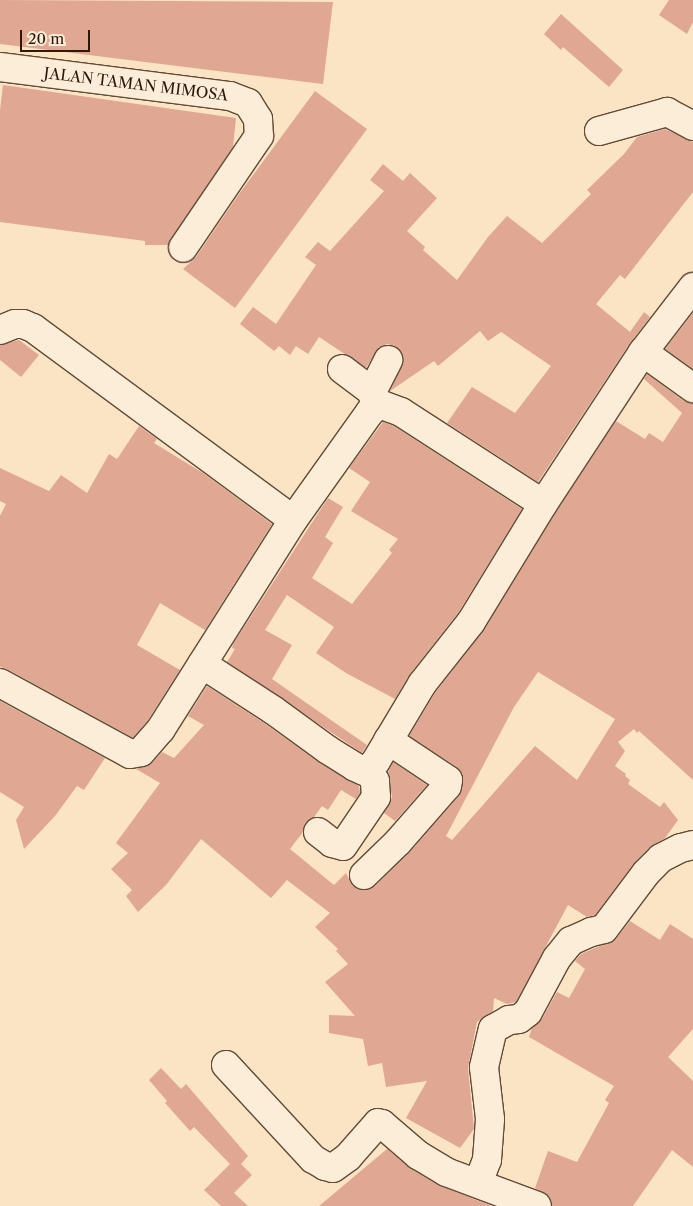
<!DOCTYPE html>
<style>
body{margin:0}
#map{position:relative;width:693px;height:1206px;overflow:hidden;background:#fbe4c3;font-family:"Libre Caslon Text",serif}
div>[style]{position:absolute}
[style*='--x']{left:calc(var(--x)*1px);top:calc(var(--y)*1px);width:calc(var(--w)*1px);rotate:calc(var(--a)*1deg)}
.building>*{inset:0;background:#e0a793}
.roads{filter:drop-shadow(1px 0 #614b37) drop-shadow(-1px 0 #614b37) drop-shadow(0 1px #614b37) drop-shadow(0 -1px #614b37)}
.minor>*{height:28px;margin:-14px;padding:0 14px;transform-origin:14px;border-radius:14px;background:#fcedd8}
span{translate:-50% -50%;white-space:nowrap;text-align:center;line-height:1.15;-webkit-text-stroke:4px #fcedd8;paint-order:stroke}
.street-label{font-size:15px;color:#2e1808}
.scale{position:absolute;left:20px;top:30px;width:70px;height:22px;box-sizing:border-box;border:2px solid #2e1808;border-top:0;padding-left:6px;font-size:15px;line-height:18px;white-space:nowrap;color:#2e1808;-webkit-text-stroke:4px #fcedd8;paint-order:stroke}
</style>
<div id="map">
<div class="building">
<div style="clip-path:polygon(0 0,333px 2px,323px 84px,0 44px)"></div>
<div style="clip-path:polygon(669px 0,693px 0,693px 22px,687px 34px,659px 15px)"></div>
<div style="clip-path:polygon(561px 14px,623px 70px,609px 87px,563px 47px,561px 50px,544px 34px)"></div>
<div style="clip-path:polygon(3px 85px,236px 118px,233px 147px,168px 245px,145px 245px,145px 241px,0 222px,0 110px)"></div>
<div style="clip-path:polygon(315px 91px,367px 129px,235px 308px,183px 269px,196px 257px,239px 194px)"></div>
<div style="clip-path:polygon(665px 129px,693px 142px,693px 192px,625px 279px,620px 275px,596px 304px,630px 332px,644px 312px,650px 317px,630px 343px,538px 482px,447px 423px,472px 387px,515px 413px,551px 366px,501px 332px,488px 341px,480px 331px,438px 366px,434px 361px,390px 391px,404px 360px,401px 352px,395px 346px,387px 344px,379px 347px,366px 368px,319px 337px,308px 354px,296px 346px,290px 355px,279px 346px,274px 351px,240px 324px,253px 307px,276px 324px,316px 265px,305px 257px,318px 242px,330px 251px,384px 191px,370px 180px,383px 164px,403px 181px,410px 173px,437px 198px,407px 231px,425px 247px,423px 250px,457px 280px,488px 237px,507px 216px,542px 243px,591px 194px,587px 190px,624px 154px,637px 137px)"></div>
<div style="clip-path:polygon(693px 313px,693px 369px,665px 349px)"></div>
<div style="clip-path:polygon(19px 340px,39px 355px,21px 377px,0 360px,0 345px)"></div>
<div style="clip-path:polygon(evenodd,647px 374px,684px 401px,693px 403px,693px 780px,639px 731px,637px 733px,634px 729px,618px 742px,625px 751px,615px 766px,626px 774px,625px 776px,630px 780px,628px 784px,660px 807px,664px 802px,678px 820px,665px 838px,650px 847px,635px 862px,595px 915px,587px 917px,568px 905px,516px 1002px,507px 1004px,494px 998px,493px 1011px,477px 1022px,468px 1068px,474px 1129px,460px 1148px,406px 1118px,427px 1081px,386px 1087px,382px 1063px,368px 1066px,363px 1039px,329px 1033px,329px 1015px,355px 1016px,325px 982px,348px 964px,336px 951px,338px 949px,315px 927px,330px 913px,287px 880px,271px 898px,201px 839px,166px 885px,138px 912px,126px 896px,132px 890px,111px 869px,128px 853px,116px 843px,160px 783px,136px 769px,152px 763px,162px 752px,174px 758px,204px 725px,188px 716px,207px 686px,264px 723px,320px 763px,359px 786px,360px 793px,356px 799px,341px 790px,328px 810px,322px 806px,314px 817px,305px 823px,303px 832px,290px 849px,334px 885px,346px 873px,352px 885px,359px 890px,367px 890px,375px 886px,410px 852px,459px 796px,462px 789px,462px 774px,457px 767px,409px 736px,435px 693px,484px 630px,556px 512px,616px 421px,645px 439px,649px 433px,663px 442px,682px 413px,644px 379px,647px 374px,538px 672px,615px 719px,577px 780px,535px 746px,452px 840px,446px 836px,514px 707px,538px 672px)"></div>
<div style="clip-path:polygon(383px 422px,394px 426px,522px 509px,458px 613px,410px 674px,395px 699px,346px 673px,316px 653px,334px 627px,287px 595px,265px 630px,292px 645px,272px 679px,367px 745px,362px 753px,227px 662px,235px 649px,232px 648px,233px 644px,328px 498px,343px 507px,325px 537px,333px 543px,312px 578px,352px 604px,392px 553px,389px 550px,398px 539px,351px 511px,370px 482px,349px 468px)"></div>
<div style="clip-path:polygon(139px 426px,157px 439px,154px 443px,203px 473px,272px 524px,205px 630px,160px 603px,137px 645px,180px 670px,148px 720px,133px 738px,7px 669px,0 667px,0 516px,6px 504px,0 501px,0 468px,49px 491px,61px 475px,87px 493px,109px 454px,117px 459px)"></div>
<div style="clip-path:polygon(0 701px,105px 758px,84px 790px,77px 786px,55px 816px,24px 849px,16px 820px,24px 807px,0 792px)"></div>
<div style="clip-path:polygon(393px 762px,427px 785px,395px 821px,384px 813px,392px 797px,388px 772px)"></div>
<div style="clip-path:polygon(630px 921px,660px 940px,670px 924px,693px 939px,693px 1029px,668px 1057px,693px 1081px,693px 1167px,672px 1150px,633px 1206px,552px 1206px,549px 1196px,535px 1188px,548px 1151px,577px 1162px,609px 1103px,605px 1100px,614px 1086px,529px 1037px,532px 1028px,542px 1019px,557px 992px,569px 998px,585px 969px,575px 961px,581px 954px,616px 939px)"></div>
<div style="clip-path:polygon(161px 1068px,181px 1089px,186px 1084px,248px 1156px,241px 1164px,252px 1175px,234px 1193px,248px 1206px,221px 1206px,204px 1190px,230px 1164px,194px 1127px,190px 1131px,165px 1103px,167px 1101px,149px 1080px)"></div>
<div style="clip-path:polygon(387px 1149px,410px 1168px,438px 1185px,492px 1206px,319px 1206px)"></div>
</div>
<div class="roads">
<div class="minor">
<div style="--x:0;--y:67;--w:232;--a:7.2"></div>
<div style="--x:230;--y:96;--w:19;--a:21"></div>
<div style="--x:248;--y:103;--w:19;--a:58"></div>
<div style="--x:258;--y:119;--w:17;--a:87"></div>
<div style="--x:259;--y:136;--w:135;--a:124.2"></div>
<div style="--x:599;--y:131;--w:71;--a:-15.6"></div>
<div style="--x:667;--y:112;--w:30;--a:28"></div>
<div style="--x:0;--y:330;--w:16;--a:-22"></div>
<div style="--x:15;--y:324;--w:8;--a:0"></div>
<div style="--x:23;--y:324;--w:11;--a:22"></div>
<div style="--x:33;--y:328;--w:323;--a:36.4"></div>
<div style="--x:643;--y:352;--w:62;--a:35.8"></div>
<div style="--x:342;--y:369;--w:38;--a:37"></div>
<div style="--x:376;--y:407;--w:16;--a:-105"></div>
<div style="--x:372;--y:392;--w:36;--a:-63"></div>
<div style="--x:202;--y:664;--w:85;--a:32.9"></div>
<div style="--x:273;--y:710;--w:68;--a:36"></div>
<div style="--x:328;--y:750;--w:32;--a:32"></div>
<div style="--x:355;--y:767;--w:10;--a:24"></div>
<div style="--x:364;--y:771;--w:4;--a:-14"></div>
<div style="--x:368;--y:770;--w:12;--a:-48"></div>
<div style="--x:376;--y:761;--w:90;--a:-59.1"></div>
<div style="--x:422;--y:684;--w:79;--a:-51.7"></div>
<div style="--x:471;--y:622;--w:138;--a:-58.6"></div>
<div style="--x:543;--y:504;--w:182;--a:-56.7"></div>
<div style="--x:643;--y:352;--w:82;--a:-52.4"></div>
<div style="--x:0;--y:683;--w:148;--a:28.6"></div>
<div style="--x:130;--y:754;--w:11;--a:-10"></div>
<div style="--x:141;--y:752;--w:30;--a:-49"></div>
<div style="--x:161;--y:729;--w:247;--a:-57.7"></div>
<div style="--x:293;--y:520;--w:133;--a:-54.5"></div>
<div style="--x:370;--y:412;--w:8;--a:-40"></div>
<div style="--x:376;--y:407;--w:6;--a:-18"></div>
<div style="--x:382;--y:405;--w:20;--a:20"></div>
<div style="--x:401;--y:412;--w:169;--a:32.9"></div>
<div style="--x:318;--y:832;--w:18;--a:38"></div>
<div style="--x:332;--y:843;--w:11;--a:15"></div>
<div style="--x:343;--y:846;--w:59;--a:-56"></div>
<div style="--x:376;--y:797;--w:16;--a:-94"></div>
<div style="--x:375;--y:781;--w:13;--a:-122"></div>
<div style="--x:364;--y:875;--w:47;--a:-44.1"></div>
<div style="--x:398;--y:842;--w:74;--a:-48.8"></div>
<div style="--x:447;--y:786;--w:6;--a:-81"></div>
<div style="--x:448;--y:780;--w:72;--a:-146.3"></div>
<div style="--x:226;--y:1065;--w:128;--a:47.2"></div>
<div style="--x:313;--y:1159;--w:14;--a:30"></div>
<div style="--x:325;--y:1166;--w:8;--a:14"></div>
<div style="--x:333;--y:1168;--w:19;--a:-36"></div>
<div style="--x:348;--y:1157;--w:45;--a:-48.6"></div>
<div style="--x:378;--y:1123;--w:4;--a:14"></div>
<div style="--x:382;--y:1124;--w:48;--a:40.7"></div>
<div style="--x:418;--y:1155;--w:33;--a:31"></div>
<div style="--x:446;--y:1172;--w:97;--a:20.5"></div>
<div style="--x:478;--y:1183;--w:25;--a:-69"></div>
<div style="--x:487;--y:1160;--w:41;--a:-85.8"></div>
<div style="--x:490;--y:1119;--w:52;--a:-96.6"></div>
<div style="--x:484;--y:1067;--w:39;--a:-77"></div>
<div style="--x:493;--y:1029;--w:18;--a:-29"></div>
<div style="--x:509;--y:1020;--w:10;--a:-6"></div>
<div style="--x:519;--y:1019;--w:11;--a:-38"></div>
<div style="--x:528;--y:1012;--w:61;--a:-61.8"></div>
<div style="--x:557;--y:958;--w:22;--a:-51"></div>
<div style="--x:571;--y:941;--w:22;--a:-24"></div>
<div style="--x:591;--y:932;--w:13;--a:-13"></div>
<div style="--x:604;--y:929;--w:70;--a:-53.1"></div>
<div style="--x:646;--y:873;--w:21;--a:-45"></div>
<div style="--x:661;--y:858;--w:22;--a:-27"></div>
<div style="--x:681;--y:848;--w:12;--a:-14"></div>
</div>
</div>
<div class="street-label">
<span style="left:136px;top:84px;rotate:7deg">JALAN TAMAN MIMOSA</span>
</div>
<div class="scale">20 m</div>
</div>
